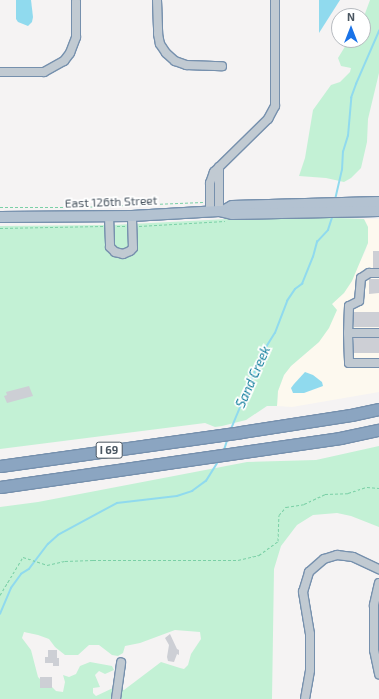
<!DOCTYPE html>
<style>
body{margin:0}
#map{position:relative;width:379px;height:699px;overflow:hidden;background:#f5f3f3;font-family:"Exo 2",sans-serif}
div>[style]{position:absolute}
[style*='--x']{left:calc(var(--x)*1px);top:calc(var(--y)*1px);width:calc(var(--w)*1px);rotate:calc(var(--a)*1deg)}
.commercial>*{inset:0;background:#fdf9ef}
.green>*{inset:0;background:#c3f1d5}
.water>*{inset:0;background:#90daee}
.stream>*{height:1.5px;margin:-0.75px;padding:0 0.75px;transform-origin:0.75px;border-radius:0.75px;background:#90daee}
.building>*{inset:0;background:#cdcfd5}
.path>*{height:1px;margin-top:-0.5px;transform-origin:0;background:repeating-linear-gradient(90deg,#7ad0a6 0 3px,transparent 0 5px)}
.roads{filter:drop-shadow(1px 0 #7690ad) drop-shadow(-1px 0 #7690ad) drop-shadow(0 1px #7690ad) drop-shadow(0 -1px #7690ad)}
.minor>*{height:8px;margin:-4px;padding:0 4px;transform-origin:4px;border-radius:4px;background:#c1cad2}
.major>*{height:10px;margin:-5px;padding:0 5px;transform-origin:5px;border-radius:5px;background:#b3c2d1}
.highway>*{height:11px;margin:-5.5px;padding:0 5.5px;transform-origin:5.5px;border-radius:5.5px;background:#8ba5c1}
span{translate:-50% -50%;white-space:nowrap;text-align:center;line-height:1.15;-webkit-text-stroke:3.5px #fff;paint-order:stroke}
.shield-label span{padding:1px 3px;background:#fff;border:1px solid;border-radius:3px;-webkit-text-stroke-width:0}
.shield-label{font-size:11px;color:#4a5661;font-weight:700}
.street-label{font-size:12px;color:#4a5661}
.water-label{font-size:13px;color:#0c7c9b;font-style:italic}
.north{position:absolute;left:331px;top:8px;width:40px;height:40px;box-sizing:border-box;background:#fff;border:1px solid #b7bbc0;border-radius:50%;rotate:0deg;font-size:11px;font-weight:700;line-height:16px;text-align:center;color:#4a5661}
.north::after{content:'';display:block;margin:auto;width:14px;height:18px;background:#1a73e8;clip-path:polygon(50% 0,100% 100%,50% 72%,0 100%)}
</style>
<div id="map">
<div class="commercial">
<div style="clip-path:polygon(364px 219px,379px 219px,379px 392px,292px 407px,277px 406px,278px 391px,284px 375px,291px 366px,319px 342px,332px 304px,344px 293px,365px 252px,368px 243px,368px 227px)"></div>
</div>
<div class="green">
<div style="clip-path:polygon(370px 0,379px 0,379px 73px,368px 119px,367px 142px,361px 168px,351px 178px,344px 182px,326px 178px,299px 176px,305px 158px,313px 110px,331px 85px,340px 82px,350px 72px,351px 68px,341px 66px,338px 58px,349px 40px,363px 40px,363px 19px)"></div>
<div style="clip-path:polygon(287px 216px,364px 219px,368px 227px,368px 243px,352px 281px,344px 293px,332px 304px,337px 310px,329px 328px,319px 342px,291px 366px,284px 375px,278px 391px,277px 406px,267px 406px,246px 420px,222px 426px,215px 427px,205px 423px,0 449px,0 226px,113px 225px)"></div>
<div style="clip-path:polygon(evenodd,379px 446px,379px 527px,351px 516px,337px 513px,313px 515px,297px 525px,281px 546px,274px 569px,272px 699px,0 699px,0 507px,38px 502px,247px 462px,316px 460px,379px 446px,175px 630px,200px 632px,201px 639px,191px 654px,188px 665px,184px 669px,180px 668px,161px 662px,124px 690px,113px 688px,96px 696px,93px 693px,93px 688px,100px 687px,95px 675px,99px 671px,105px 674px,114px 670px,112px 666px,90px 662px,80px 666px,76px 674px,69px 677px,63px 675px,65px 682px,63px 692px,56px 691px,48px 683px,43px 682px,38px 677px,31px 650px,22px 638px,24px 632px,38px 635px,49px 639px,55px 647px,65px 655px,78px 655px,89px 645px,99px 645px,112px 655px,118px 656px,123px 653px,125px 646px,140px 643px,175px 630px)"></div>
</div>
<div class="water">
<div style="clip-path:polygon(16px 0,31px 0,33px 17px,32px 22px,28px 26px,18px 22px,16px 19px)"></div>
<div style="clip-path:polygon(319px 0,340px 0,319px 33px)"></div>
<div style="clip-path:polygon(305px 372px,313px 375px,322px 382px,323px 386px,304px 393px,293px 393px,291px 388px,294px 384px)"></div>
</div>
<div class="stream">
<div style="--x:335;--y:200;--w:31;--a:-77"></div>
<div style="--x:342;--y:170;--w:18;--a:-87"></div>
<div style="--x:343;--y:152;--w:17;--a:-73"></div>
<div style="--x:348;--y:136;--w:38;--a:-85"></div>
<div style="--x:351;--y:98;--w:15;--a:-70"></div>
<div style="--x:356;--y:84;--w:58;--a:-66.5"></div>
<div style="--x:231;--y:429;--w:83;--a:-67.4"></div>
<div style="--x:263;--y:352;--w:22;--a:-58"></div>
<div style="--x:275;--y:333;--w:34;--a:-69"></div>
<div style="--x:287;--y:301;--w:14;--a:-56"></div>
<div style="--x:295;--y:289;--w:9;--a:-36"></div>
<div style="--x:302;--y:284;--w:29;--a:-68"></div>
<div style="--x:313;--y:257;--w:16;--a:-75"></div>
<div style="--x:317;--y:242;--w:16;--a:-47"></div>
<div style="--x:328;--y:230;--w:16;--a:-72"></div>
<div style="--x:224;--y:450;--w:13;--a:-72"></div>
<div style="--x:0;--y:614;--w:28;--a:-67"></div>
<div style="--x:11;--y:588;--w:17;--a:-54"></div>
<div style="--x:21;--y:574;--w:9;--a:-32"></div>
<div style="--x:29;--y:569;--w:31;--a:-53"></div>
<div style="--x:48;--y:544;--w:13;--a:-42"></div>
<div style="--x:58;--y:535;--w:67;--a:-28.5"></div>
<div style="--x:117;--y:503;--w:60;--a:-6.7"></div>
<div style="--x:177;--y:496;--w:16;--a:-18"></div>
<div style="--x:192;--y:491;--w:17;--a:-36"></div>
<div style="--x:206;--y:481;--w:25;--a:-58"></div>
</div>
<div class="building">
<div style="clip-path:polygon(373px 251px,379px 251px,379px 268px,373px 268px)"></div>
<div style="clip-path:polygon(369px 279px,379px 279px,379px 293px,369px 294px)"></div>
<div style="clip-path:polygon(354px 312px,379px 312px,379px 327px,354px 327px)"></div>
<div style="clip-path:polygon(354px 338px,379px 338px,379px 353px,354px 353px)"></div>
<div style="clip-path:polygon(29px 386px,33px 396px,7px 403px,4px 396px,7px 395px,6px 392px)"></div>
<div style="clip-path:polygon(170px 634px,177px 649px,179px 650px,179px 655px,177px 654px,174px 662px,168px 661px,167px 657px,169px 645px,165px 638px)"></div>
<div style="clip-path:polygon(48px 650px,57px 650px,57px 658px,59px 658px,59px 666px,53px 666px,53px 663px,45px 663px,45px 657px,48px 657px)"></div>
<div style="clip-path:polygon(40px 677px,52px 677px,52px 688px,40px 688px)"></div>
</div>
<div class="path">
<div style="--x:0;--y:207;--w:80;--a:0"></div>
<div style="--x:80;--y:207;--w:123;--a:-2.3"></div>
<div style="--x:117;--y:226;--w:8;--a:0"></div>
<div style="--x:139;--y:226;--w:86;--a:-3.3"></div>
<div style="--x:0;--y:228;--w:103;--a:-1.1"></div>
<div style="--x:0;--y:595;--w:44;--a:-58.8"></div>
<div style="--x:23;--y:557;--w:25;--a:18"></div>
<div style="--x:47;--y:565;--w:18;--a:-13"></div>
<div style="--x:65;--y:561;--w:28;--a:-2"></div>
<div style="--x:93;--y:560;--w:145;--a:0"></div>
<div style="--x:238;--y:560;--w:22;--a:-13"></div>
<div style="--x:259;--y:555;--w:24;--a:-36"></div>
<div style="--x:278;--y:541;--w:26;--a:-88"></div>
<div style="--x:279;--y:515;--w:11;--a:-49"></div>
<div style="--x:286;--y:507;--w:18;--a:-9"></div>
<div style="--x:304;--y:504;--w:23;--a:-25"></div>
<div style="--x:325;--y:494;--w:23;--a:-2"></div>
<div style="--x:348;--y:493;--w:20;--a:-18"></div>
<div style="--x:367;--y:487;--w:12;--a:5"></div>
</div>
<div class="roads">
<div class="minor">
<div style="--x:157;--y:0;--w:34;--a:88"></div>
<div style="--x:158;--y:34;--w:10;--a:79"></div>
<div style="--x:160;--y:44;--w:11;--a:56"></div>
<div style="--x:166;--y:53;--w:12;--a:42"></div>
<div style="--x:175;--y:61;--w:12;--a:20"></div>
<div style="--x:186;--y:65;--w:36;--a:2"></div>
<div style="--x:0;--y:72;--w:44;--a:0"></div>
<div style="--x:44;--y:72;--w:23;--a:-29"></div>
<div style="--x:64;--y:61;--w:10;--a:-53"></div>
<div style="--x:70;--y:53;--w:17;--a:-69"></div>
<div style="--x:76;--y:37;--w:36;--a:-90"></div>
<div style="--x:210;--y:211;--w:28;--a:-90"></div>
<div style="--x:210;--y:183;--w:12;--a:-70"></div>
<div style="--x:214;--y:172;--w:76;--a:-44.5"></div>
<div style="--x:268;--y:119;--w:15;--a:-62"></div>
<div style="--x:275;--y:106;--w:106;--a:-90"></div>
<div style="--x:219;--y:211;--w:44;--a:-90"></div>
<div style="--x:109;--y:216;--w:31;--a:88"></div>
<div style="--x:110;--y:247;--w:7;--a:45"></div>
<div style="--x:115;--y:252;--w:8;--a:14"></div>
<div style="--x:123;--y:254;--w:8;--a:-23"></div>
<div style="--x:130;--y:251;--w:4;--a:-45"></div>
<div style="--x:133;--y:248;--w:32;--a:-92"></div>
<div style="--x:379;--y:273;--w:10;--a:180"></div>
<div style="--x:369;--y:273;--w:9;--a:148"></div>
<div style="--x:361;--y:278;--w:23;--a:95"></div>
<div style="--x:359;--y:301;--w:11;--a:153"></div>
<div style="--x:349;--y:306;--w:27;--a:92"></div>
<div style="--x:348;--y:333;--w:30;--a:88"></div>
<div style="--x:349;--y:363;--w:30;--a:0"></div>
<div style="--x:348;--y:333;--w:31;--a:0"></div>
<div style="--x:379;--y:583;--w:23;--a:103"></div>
<div style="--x:374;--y:605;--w:45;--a:90"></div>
<div style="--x:374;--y:650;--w:25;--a:78"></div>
<div style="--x:116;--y:699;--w:37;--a:-82"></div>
<div style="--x:305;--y:699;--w:29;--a:-80"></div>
<div style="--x:310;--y:670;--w:36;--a:-90"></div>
<div style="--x:310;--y:634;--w:43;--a:-99.5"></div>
<div style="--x:303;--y:592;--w:21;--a:-73"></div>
<div style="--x:309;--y:572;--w:20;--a:-41"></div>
<div style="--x:324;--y:559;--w:14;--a:-17"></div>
<div style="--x:337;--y:555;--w:16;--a:7"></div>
<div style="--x:353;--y:557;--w:29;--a:25"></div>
</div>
<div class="major">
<div style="--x:223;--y:211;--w:10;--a:-29"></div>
<div style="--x:232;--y:206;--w:147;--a:-1.6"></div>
<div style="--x:0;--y:217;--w:132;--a:-0.4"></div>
<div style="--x:132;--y:216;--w:87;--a:-3.3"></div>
<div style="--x:219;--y:211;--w:13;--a:13"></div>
<div style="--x:232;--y:214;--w:147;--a:-1.2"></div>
</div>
<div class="highway">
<div style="--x:0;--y:466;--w:243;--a:-8"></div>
<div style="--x:241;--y:432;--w:111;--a:-8.8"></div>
<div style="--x:351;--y:415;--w:29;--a:-12"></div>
<div style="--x:0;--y:487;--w:344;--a:-8.2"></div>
<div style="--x:340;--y:438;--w:40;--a:-12"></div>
</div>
</div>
<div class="shield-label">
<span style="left:109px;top:450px">I 69</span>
</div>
<div class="street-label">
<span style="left:111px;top:202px;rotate:-2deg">East 126th Street</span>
</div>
<div class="water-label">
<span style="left:253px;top:377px;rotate:-66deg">Sand Creek</span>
</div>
<div class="north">N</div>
</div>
